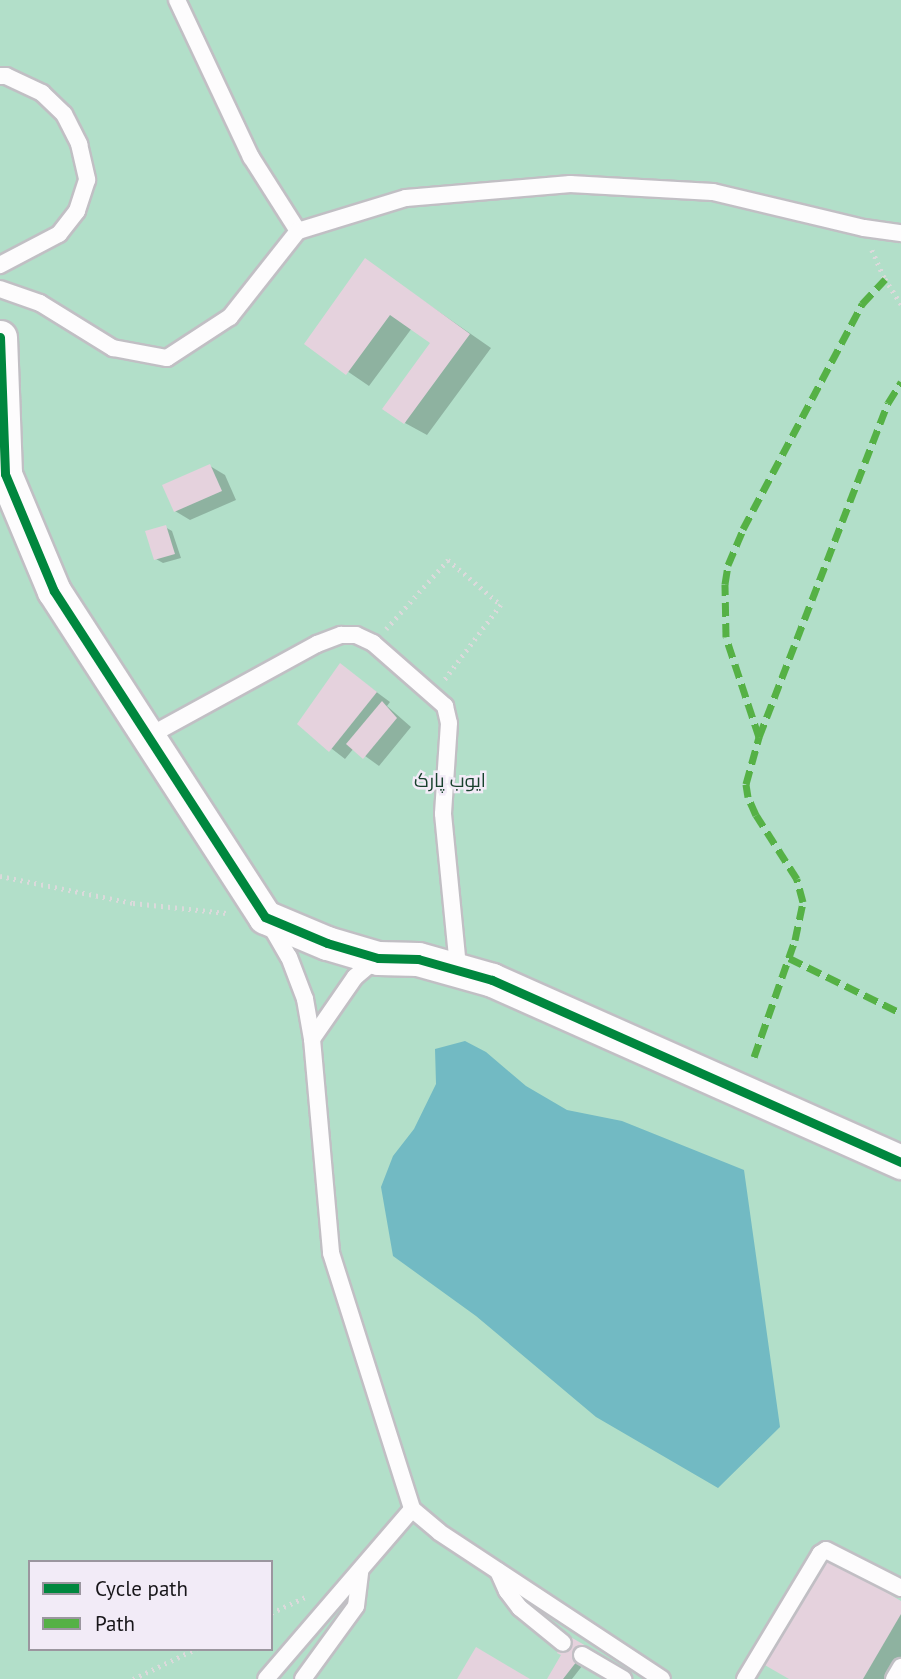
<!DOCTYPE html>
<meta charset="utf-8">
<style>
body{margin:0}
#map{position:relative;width:901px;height:1679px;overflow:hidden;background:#f1eef4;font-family:"PT Sans",Cairo,sans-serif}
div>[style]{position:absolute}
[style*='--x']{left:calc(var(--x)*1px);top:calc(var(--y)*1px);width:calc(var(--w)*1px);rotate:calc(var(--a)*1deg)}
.green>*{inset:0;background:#b2dfc9}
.water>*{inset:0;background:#72bac3}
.shadow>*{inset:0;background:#0003}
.building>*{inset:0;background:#e5d2dd}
.path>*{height:4.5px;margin-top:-2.25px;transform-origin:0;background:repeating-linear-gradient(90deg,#dbdadb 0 2px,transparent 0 7px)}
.roads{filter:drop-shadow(2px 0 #c1bfc4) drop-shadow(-2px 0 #c1bfc4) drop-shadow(0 2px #c1bfc4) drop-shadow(0 -2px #c1bfc4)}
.lane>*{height:16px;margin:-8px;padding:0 8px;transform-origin:8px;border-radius:8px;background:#fdfcfd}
.street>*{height:33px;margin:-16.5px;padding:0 16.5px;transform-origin:16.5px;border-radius:16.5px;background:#fdfcfd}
.quiet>*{height:7px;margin-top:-3.5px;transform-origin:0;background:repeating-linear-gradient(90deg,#55b145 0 14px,transparent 0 21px)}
.cycleway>*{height:9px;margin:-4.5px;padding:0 4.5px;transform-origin:4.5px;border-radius:4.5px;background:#00873e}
span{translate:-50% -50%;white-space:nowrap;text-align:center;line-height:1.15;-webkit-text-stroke:5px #f2ebf7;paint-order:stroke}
.park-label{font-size:19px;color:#18412d}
.legend{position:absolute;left:28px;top:1560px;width:245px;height:91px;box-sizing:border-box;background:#f2ebf7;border:2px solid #9b969f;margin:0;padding:9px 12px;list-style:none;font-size:21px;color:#18161a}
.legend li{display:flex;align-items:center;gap:14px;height:35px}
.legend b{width:35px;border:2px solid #9b969f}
</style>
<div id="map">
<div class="green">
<div style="clip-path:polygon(evenodd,0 0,901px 0,901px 1679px,0 1679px,0 0,30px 1562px,271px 1562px,271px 1649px,30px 1649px,30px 1562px)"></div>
</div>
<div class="water">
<div style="clip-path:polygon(465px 1041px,486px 1052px,526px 1086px,567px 1110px,622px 1121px,744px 1170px,780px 1427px,718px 1488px,596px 1417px,476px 1316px,393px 1256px,381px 1187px,393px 1156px,414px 1129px,436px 1084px,435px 1049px)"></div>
</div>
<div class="shadow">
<div style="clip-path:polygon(366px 261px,491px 348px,427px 435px,405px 423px,432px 342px,412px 328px,369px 386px,306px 343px)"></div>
<div style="clip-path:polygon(210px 466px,225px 475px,236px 500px,190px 520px,175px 511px)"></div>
<div style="clip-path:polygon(165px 527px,172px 531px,181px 558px,163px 563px,156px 559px)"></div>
<div style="clip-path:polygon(340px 665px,390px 702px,387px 706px,411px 727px,379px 766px,354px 748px,345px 759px,300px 724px)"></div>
<div style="clip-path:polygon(901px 1603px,901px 1679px,792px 1679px)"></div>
<div style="clip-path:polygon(568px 1637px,593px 1652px,572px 1679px,549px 1679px,563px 1655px)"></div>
</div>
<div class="building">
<div style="clip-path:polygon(365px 258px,470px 334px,404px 424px,382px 409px,430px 343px,390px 315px,346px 375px,304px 344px)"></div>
<div style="clip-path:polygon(210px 464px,222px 491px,174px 512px,162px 485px)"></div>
<div style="clip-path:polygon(166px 525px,175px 554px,154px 560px,145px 531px)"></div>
<div style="clip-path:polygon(340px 663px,377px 692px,329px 752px,297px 724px)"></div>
<div style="clip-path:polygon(382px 701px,397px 718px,363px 759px,346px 744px)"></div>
<div style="clip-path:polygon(827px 1557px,901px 1601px,901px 1614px,863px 1679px,789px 1679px,763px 1664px)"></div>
<div style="clip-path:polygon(567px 1635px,588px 1647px,563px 1679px,547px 1679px,561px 1655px,557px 1653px)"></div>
<div style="clip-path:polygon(476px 1647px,530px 1679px,457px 1679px)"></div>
</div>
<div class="path">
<div style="--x:872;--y:250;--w:32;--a:66"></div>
<div style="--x:885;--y:279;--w:30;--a:57"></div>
<div style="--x:386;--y:629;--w:93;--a:-48.1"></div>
<div style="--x:448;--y:560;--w:70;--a:40.3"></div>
<div style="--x:501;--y:605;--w:95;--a:126.9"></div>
<div style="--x:0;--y:876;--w:136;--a:11.5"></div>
<div style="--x:133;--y:903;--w:94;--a:6.1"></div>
<div style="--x:271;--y:1613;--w:38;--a:-25"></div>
<div style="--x:133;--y:1679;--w:70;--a:-25.5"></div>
</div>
<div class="roads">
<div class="lane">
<div style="--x:177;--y:0;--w:174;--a:64.8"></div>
<div style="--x:251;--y:157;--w:88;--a:57.6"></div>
<div style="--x:0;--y:76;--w:6;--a:0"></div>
<div style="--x:6;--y:76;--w:40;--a:25"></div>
<div style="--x:42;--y:93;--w:30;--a:44"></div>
<div style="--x:64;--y:114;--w:34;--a:63"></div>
<div style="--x:79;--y:144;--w:37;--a:77"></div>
<div style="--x:87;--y:180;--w:33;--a:108"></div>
<div style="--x:77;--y:211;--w:29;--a:128"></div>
<div style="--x:59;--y:234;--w:67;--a:152.3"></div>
<div style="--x:0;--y:289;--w:42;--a:19.3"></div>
<div style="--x:40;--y:303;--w:86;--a:31.7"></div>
<div style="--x:113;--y:348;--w:55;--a:10.5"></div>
<div style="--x:167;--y:358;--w:75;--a:-33.1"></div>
<div style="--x:230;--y:317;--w:110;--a:-51.7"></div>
<div style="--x:298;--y:231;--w:113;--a:-17"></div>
<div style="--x:406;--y:198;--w:165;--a:-4.9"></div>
<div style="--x:570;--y:184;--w:143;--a:3.2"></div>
<div style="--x:713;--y:192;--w:155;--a:13.4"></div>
<div style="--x:864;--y:228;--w:37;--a:8"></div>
<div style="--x:149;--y:736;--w:192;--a:-28.7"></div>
<div style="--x:317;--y:644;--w:26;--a:-21"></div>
<div style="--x:341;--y:635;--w:15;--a:0"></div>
<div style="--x:356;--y:635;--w:19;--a:25"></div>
<div style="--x:373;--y:643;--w:96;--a:41.2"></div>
<div style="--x:445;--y:706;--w:17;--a:77"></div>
<div style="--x:449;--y:723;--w:91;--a:93.8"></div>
<div style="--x:443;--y:814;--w:155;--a:84.4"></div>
<div style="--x:269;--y:923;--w:39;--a:60"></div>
<div style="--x:289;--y:957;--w:45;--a:69.1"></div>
<div style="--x:305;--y:999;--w:41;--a:80.1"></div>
<div style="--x:312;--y:1039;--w:215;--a:84.9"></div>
<div style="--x:331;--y:1253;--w:269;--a:72.4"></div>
<div style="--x:412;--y:1509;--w:35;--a:40"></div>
<div style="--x:439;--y:1532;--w:267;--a:33.4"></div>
<div style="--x:312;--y:1039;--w:75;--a:-55.3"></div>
<div style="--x:355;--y:977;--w:30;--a:-40"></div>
<div style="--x:498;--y:1571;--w:22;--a:66"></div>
<div style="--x:507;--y:1591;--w:21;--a:53"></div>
<div style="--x:520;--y:1608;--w:55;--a:39.1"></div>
<div style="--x:582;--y:1655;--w:48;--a:30.3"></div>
<div style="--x:266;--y:1679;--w:224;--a:-49.3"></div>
<div style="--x:303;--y:1679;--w:90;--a:-54"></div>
<div style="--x:356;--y:1606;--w:35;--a:-83"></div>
<div style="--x:745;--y:1679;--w:146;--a:-59"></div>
<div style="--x:820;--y:1554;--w:7;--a:-34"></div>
<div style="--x:826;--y:1550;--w:84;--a:26.9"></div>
<div style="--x:894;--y:1679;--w:14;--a:-60"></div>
</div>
<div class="street">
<div style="--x:0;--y:337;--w:137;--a:87.9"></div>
<div style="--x:5;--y:474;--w:127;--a:67.3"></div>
<div style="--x:54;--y:591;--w:388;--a:57.1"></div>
<div style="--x:265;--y:917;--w:67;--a:22.8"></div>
<div style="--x:327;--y:943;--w:53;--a:16.4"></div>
<div style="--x:378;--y:958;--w:40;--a:1.4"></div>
<div style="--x:418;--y:959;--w:77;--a:15.8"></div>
<div style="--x:492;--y:980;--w:448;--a:24"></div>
</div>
</div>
<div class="quiet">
<div style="--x:759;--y:737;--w:358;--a:-68.9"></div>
<div style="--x:888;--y:403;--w:25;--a:-58"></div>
<div style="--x:789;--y:958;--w:125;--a:26.2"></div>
<div style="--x:754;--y:1057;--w:124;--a:-70.7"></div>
<div style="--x:795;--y:940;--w:39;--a:-78"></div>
<div style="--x:803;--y:902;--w:24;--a:-105"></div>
<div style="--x:797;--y:879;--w:76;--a:-122.6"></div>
<div style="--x:756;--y:815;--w:20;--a:-114"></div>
<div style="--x:748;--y:797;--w:13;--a:-99"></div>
<div style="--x:746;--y:784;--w:49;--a:-74.5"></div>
<div style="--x:759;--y:737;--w:105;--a:-108.3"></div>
<div style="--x:726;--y:637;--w:53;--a:-91.1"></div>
<div style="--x:725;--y:584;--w:19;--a:-81"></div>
<div style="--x:728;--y:565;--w:39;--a:-67"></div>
<div style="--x:743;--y:529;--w:255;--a:-62.1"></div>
<div style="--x:862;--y:304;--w:34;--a:-47"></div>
</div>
<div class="cycleway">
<div style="--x:0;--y:337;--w:137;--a:87.9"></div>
<div style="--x:5;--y:474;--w:127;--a:67.3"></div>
<div style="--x:54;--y:591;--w:388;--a:57.1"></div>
<div style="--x:265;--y:917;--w:67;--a:22.8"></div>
<div style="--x:327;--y:943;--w:53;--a:16.4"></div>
<div style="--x:378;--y:958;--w:40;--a:1.4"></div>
<div style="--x:418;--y:959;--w:77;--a:15.8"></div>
<div style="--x:492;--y:980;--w:448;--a:24"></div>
</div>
<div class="park-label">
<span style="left:450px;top:781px">ایوب پارک</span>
</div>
<ul class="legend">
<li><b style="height:9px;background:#00873e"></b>Cycle path</li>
<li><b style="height:9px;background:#55b145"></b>Path</li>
</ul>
</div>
